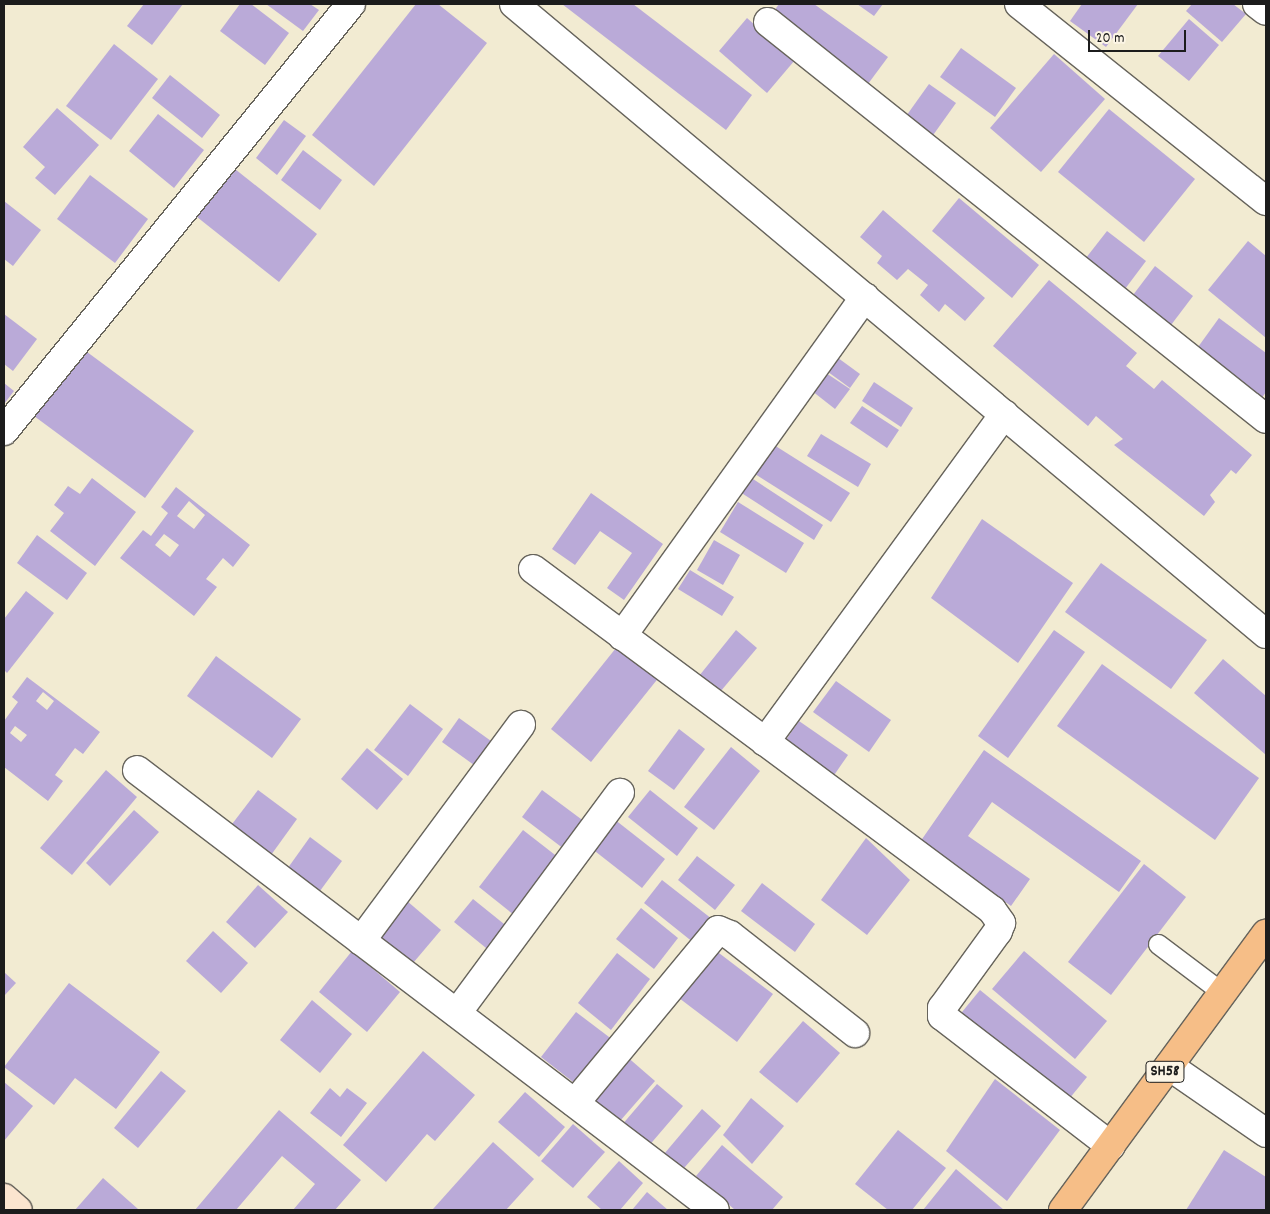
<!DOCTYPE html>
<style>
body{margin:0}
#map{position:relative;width:1270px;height:1214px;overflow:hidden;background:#f2ebd2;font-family:Dekko,sans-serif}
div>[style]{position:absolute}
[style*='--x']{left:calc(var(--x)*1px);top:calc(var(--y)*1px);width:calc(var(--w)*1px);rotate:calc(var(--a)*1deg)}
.building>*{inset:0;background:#baaad8}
.roads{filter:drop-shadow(1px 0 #67645c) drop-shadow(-1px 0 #67645c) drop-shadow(0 1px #67645c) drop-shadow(0 -1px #67645c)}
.lane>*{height:19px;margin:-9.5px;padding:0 9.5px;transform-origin:9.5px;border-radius:9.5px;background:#fff}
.street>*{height:28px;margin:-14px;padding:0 14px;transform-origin:14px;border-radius:14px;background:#fff}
.secondary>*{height:28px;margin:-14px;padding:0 14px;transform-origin:14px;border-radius:14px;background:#fbe5cf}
.primary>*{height:28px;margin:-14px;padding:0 14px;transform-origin:14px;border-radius:14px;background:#f6be87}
span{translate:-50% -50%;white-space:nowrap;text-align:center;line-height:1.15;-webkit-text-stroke:4px #fcf5e5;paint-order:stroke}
.shield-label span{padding:1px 4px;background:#fcf5e5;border:1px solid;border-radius:4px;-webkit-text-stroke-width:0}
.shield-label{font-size:16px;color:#1c1c1c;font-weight:700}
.frame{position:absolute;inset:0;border:5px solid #1c1c1c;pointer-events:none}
.scale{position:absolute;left:1088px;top:30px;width:98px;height:22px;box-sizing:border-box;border:2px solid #1c1c1c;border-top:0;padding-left:6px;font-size:15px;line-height:18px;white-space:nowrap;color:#1c1c1c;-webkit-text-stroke:4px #fcf5e5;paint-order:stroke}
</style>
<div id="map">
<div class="building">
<div style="clip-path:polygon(144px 4px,183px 4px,152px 45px,127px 26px)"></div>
<div style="clip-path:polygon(240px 4px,251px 4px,289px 33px,265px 65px,220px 31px)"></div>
<div style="clip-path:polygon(266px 4px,310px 4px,319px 10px,303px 31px)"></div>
<div style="clip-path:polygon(416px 4px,438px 4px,487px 43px,374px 186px,312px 135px)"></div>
<div style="clip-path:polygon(562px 4px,633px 4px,752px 95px,726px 130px)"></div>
<div style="clip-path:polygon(779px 4px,814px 4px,888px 57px,865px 88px,769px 18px)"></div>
<div style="clip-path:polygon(857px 4px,883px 4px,874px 16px)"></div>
<div style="clip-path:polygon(1082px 4px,1138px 4px,1106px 47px,1070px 21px)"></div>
<div style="clip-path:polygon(1192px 4px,1233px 4px,1246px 14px,1222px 42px,1186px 11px)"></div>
<div style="clip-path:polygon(747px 18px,795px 60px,767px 93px,719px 51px)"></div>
<div style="clip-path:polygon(1189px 19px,1219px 45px,1189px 81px,1158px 56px)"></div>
<div style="clip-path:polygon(114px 44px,158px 79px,111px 140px,66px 106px)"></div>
<div style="clip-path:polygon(961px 48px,1016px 88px,995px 117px,940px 77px)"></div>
<div style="clip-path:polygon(1054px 54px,1105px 99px,1041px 172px,990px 128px)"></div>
<div style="clip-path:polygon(170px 75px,220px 115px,202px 138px,152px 98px)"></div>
<div style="clip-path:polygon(929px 84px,956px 103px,931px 138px,904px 119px)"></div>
<div style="clip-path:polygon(57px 108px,99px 145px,55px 195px,35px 178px,45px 167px,23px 147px)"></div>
<div style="clip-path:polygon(1109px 109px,1195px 179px,1144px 242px,1058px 172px)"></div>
<div style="clip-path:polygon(158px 114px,204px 150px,174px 188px,129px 151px)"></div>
<div style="clip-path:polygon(284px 120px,306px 136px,277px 175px,256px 158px)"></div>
<div style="clip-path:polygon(303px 150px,342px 180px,320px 210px,281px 180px)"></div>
<div style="clip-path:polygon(235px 169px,317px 234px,279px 282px,197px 217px)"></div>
<div style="clip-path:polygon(90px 175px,148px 219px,115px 263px,57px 219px)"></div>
<div style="clip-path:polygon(959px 198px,1039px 265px,1012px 298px,932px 231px)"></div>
<div style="clip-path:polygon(4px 201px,41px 230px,13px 266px,4px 259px)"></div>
<div style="clip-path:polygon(883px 210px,985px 298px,965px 321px,945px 304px,939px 312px,920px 295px,928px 285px,908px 269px,897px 280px,877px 263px,882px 256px,860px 237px)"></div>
<div style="clip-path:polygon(1107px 231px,1146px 261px,1122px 293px,1082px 263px)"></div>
<div style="clip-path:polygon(1248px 241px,1266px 256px,1266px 338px,1208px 290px)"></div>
<div style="clip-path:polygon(1155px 266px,1193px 296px,1168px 329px,1130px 299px)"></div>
<div style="clip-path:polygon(1049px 280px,1137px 353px,1126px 366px,1154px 389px,1162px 380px,1252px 455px,1236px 474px,1231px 470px,1210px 495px,1215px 502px,1204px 516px,1114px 445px,1123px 439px,1096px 416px,1088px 426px,993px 346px)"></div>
<div style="clip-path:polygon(4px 314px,37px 339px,13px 371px,4px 364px)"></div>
<div style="clip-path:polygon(1219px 318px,1266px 353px,1266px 392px,1259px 402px,1193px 354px)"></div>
<div style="clip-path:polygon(83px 349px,194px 431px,145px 498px,34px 416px)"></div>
<div style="clip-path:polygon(834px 355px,860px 374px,850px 388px,824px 369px)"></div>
<div style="clip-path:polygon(820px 369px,850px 389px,835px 409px,807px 387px)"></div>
<div style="clip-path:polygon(874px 382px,913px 408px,901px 427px,862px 401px)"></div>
<div style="clip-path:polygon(4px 383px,14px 391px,4px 404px)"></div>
<div style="clip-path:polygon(862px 406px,899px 430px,887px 448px,850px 423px)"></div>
<div style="clip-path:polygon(821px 434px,871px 464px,858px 487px,807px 456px)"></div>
<div style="clip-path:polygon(774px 445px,850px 493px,831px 522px,755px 474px)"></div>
<div style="clip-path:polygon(750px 477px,823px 525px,814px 540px,740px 492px)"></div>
<div style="clip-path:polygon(92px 478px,136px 512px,95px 566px,50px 531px,64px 513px,54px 505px,68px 486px,80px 494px)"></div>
<div style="clip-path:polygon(evenodd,176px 487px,250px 545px,233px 567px,223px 558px,206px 579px,217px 587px,194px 616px,120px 558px,143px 530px,151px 536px,168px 513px,161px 507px,176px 487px,189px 501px,205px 515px,194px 529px,177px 516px,189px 501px,176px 487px,164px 534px,179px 545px,170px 557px,155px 545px,164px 534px)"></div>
<div style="clip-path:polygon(591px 493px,663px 544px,624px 600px,607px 588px,632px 553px,600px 531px,575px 565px,552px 549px)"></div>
<div style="clip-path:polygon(738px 502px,804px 543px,786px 573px,720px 532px)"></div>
<div style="clip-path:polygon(982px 519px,1073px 583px,1018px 663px,931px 598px)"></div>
<div style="clip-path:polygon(37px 535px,87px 573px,67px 600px,17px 563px)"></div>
<div style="clip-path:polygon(714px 540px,740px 555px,723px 585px,697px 570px)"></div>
<div style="clip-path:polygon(1101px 563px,1207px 640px,1171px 689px,1065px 612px)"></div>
<div style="clip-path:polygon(690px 570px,734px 597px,722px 616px,678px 589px)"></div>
<div style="clip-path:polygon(26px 591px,54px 613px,7px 673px,4px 670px,4px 619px)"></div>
<div style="clip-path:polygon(736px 630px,757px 648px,715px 698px,695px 681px)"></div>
<div style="clip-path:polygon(1054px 630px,1085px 652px,1008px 758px,978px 736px)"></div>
<div style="clip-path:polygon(620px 643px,660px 676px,591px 762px,551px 729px)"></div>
<div style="clip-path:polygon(216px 656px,301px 719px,272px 758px,187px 696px)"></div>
<div style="clip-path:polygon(1223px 659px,1266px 696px,1266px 755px,1194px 693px)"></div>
<div style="clip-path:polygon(1102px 664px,1259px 778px,1215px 840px,1057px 726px)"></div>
<div style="clip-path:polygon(evenodd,27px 677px,100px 732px,83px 754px,75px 748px,55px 775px,63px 781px,48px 801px,4px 767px,4px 721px,18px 702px,12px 697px,27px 677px,43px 692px,54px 701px,47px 710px,36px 701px,43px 692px,27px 677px,15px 726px,27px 735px,21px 742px,10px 733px,15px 726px)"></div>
<div style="clip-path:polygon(836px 681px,891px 720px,869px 752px,813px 712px)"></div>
<div style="clip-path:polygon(410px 704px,443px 729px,408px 776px,374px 750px)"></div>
<div style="clip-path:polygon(459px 718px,498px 746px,481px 770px,442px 742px)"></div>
<div style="clip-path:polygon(799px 721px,848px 755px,830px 781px,781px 747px)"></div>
<div style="clip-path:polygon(679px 729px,705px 749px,674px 790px,648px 771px)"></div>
<div style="clip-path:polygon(731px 747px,760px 771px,714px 830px,684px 807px)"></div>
<div style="clip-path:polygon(367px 748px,403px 779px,377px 810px,341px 779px)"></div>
<div style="clip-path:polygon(984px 750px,1141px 861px,1119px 892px,992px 802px,968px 836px,1030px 879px,1011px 906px,920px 842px)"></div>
<div style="clip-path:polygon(106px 770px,137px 797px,72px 875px,40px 848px)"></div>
<div style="clip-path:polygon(258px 790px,297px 819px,266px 862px,226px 832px)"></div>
<div style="clip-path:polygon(542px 790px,585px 822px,564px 849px,522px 817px)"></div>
<div style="clip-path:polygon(650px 790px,698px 828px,677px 856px,628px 817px)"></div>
<div style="clip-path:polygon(134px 810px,159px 832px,110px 886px,86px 863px)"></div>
<div style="clip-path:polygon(614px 819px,665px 859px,642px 888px,591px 848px)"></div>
<div style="clip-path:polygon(523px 830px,559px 858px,514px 915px,479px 887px)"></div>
<div style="clip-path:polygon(310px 837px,342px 861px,317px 895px,285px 872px)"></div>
<div style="clip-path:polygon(866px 838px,910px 880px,867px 935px,821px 900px)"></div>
<div style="clip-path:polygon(697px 856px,735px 885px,715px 910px,678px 880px)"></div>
<div style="clip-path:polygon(1144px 864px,1186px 897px,1111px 995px,1068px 962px)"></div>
<div style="clip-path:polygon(662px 880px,712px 919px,694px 943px,644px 903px)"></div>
<div style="clip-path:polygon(762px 883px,815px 924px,795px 952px,741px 911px)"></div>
<div style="clip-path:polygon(258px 885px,288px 912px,255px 948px,226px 922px)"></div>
<div style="clip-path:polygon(473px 899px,509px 928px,491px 952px,454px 922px)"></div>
<div style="clip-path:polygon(407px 901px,441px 930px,408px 969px,374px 940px)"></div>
<div style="clip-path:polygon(641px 908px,678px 938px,654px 969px,616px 939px)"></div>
<div style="clip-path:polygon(213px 931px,248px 963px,221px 993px,186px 961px)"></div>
<div style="clip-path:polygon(711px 947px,773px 994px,737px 1042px,675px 995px)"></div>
<div style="clip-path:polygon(352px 951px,400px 992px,367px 1032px,319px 992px)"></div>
<div style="clip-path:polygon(1024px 951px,1107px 1021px,1075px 1059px,992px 989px)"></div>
<div style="clip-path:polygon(617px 953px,650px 979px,611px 1030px,578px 1003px)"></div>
<div style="clip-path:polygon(4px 972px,16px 983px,4px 996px)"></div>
<div style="clip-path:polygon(69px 983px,160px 1052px,116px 1109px,75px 1078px,54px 1105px,4px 1067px)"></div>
<div style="clip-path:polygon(980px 990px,1087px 1077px,1065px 1104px,958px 1017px)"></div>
<div style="clip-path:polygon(312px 1000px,352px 1034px,320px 1073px,280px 1040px)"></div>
<div style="clip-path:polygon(576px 1012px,613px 1040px,577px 1085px,541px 1057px)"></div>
<div style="clip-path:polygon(803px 1021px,840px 1053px,797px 1103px,759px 1072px)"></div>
<div style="clip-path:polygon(423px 1051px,475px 1095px,435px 1141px,427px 1134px,386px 1182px,343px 1145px)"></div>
<div style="clip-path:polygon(625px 1055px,655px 1081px,613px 1129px,583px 1103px)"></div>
<div style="clip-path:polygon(161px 1071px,186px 1091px,138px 1148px,114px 1128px)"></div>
<div style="clip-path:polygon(995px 1079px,1060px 1130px,1007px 1201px,946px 1151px)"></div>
<div style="clip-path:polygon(4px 1082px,33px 1106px,4px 1141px)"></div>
<div style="clip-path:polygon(657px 1084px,683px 1106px,647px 1148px,621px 1126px)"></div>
<div style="clip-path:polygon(330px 1088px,340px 1097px,347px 1088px,367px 1103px,341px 1137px,310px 1113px)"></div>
<div style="clip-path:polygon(525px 1092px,565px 1127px,539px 1157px,498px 1122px)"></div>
<div style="clip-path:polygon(751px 1098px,784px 1126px,752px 1164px,723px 1135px)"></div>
<div style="clip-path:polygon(702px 1109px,721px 1126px,677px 1176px,659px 1160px)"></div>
<div style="clip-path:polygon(279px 1110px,361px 1180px,335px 1210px,293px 1210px,315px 1184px,282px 1156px,236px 1210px,195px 1210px)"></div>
<div style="clip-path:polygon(573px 1124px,605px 1152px,573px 1188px,541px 1161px)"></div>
<div style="clip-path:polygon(898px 1130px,946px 1168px,912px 1210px,888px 1210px,855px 1184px)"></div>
<div style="clip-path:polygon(493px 1142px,534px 1179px,506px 1210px,434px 1210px,433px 1209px)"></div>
<div style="clip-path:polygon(722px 1145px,783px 1197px,772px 1210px,735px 1210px,696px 1176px)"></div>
<div style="clip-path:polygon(1224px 1150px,1266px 1177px,1266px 1210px,1186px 1210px)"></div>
<div style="clip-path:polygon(619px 1161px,643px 1183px,620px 1210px,602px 1210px,587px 1197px)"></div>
<div style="clip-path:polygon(956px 1169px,1004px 1210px,923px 1210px)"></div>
<div style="clip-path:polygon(103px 1178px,138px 1209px,137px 1210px,75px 1210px)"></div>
<div style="clip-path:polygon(647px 1192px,668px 1210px,632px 1210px)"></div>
</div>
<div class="roads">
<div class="lane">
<div style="--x:1158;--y:944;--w:81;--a:37"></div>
</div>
<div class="street">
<div style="--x:514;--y:4;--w:981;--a:39.96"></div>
<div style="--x:1019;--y:4;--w:316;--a:38.6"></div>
<div style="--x:1257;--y:4;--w:11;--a:38"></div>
<div style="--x:768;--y:22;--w:637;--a:38.56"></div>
<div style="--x:4;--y:431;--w:550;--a:-50.9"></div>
<div style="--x:533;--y:569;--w:572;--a:36.61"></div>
<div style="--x:992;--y:910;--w:16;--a:55"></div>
<div style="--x:1001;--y:923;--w:9;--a:111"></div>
<div style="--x:998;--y:931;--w:95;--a:126"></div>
<div style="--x:942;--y:1008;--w:8;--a:90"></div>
<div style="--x:942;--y:1016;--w:213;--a:37.6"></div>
<div style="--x:622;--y:636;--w:417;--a:-54.4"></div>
<div style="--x:765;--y:742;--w:406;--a:-53.9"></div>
<div style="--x:137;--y:770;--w:726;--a:37.28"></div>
<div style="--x:361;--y:941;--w:269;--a:-53.5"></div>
<div style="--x:457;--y:1013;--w:274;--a:-53.5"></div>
<div style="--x:1169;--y:1066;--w:118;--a:34.6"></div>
<div style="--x:575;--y:1103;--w:224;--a:-50.4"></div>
<div style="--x:718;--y:930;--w:13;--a:23"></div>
<div style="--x:730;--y:935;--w:159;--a:38.1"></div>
</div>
<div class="secondary">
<div style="--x:4;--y:1198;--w:18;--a:41"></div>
</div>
<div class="primary">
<div style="--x:1063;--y:1210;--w:343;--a:-53.7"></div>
</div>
</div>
<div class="shield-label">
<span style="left:1165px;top:1072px">SH58</span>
</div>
<div class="frame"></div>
<div class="scale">20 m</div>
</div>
